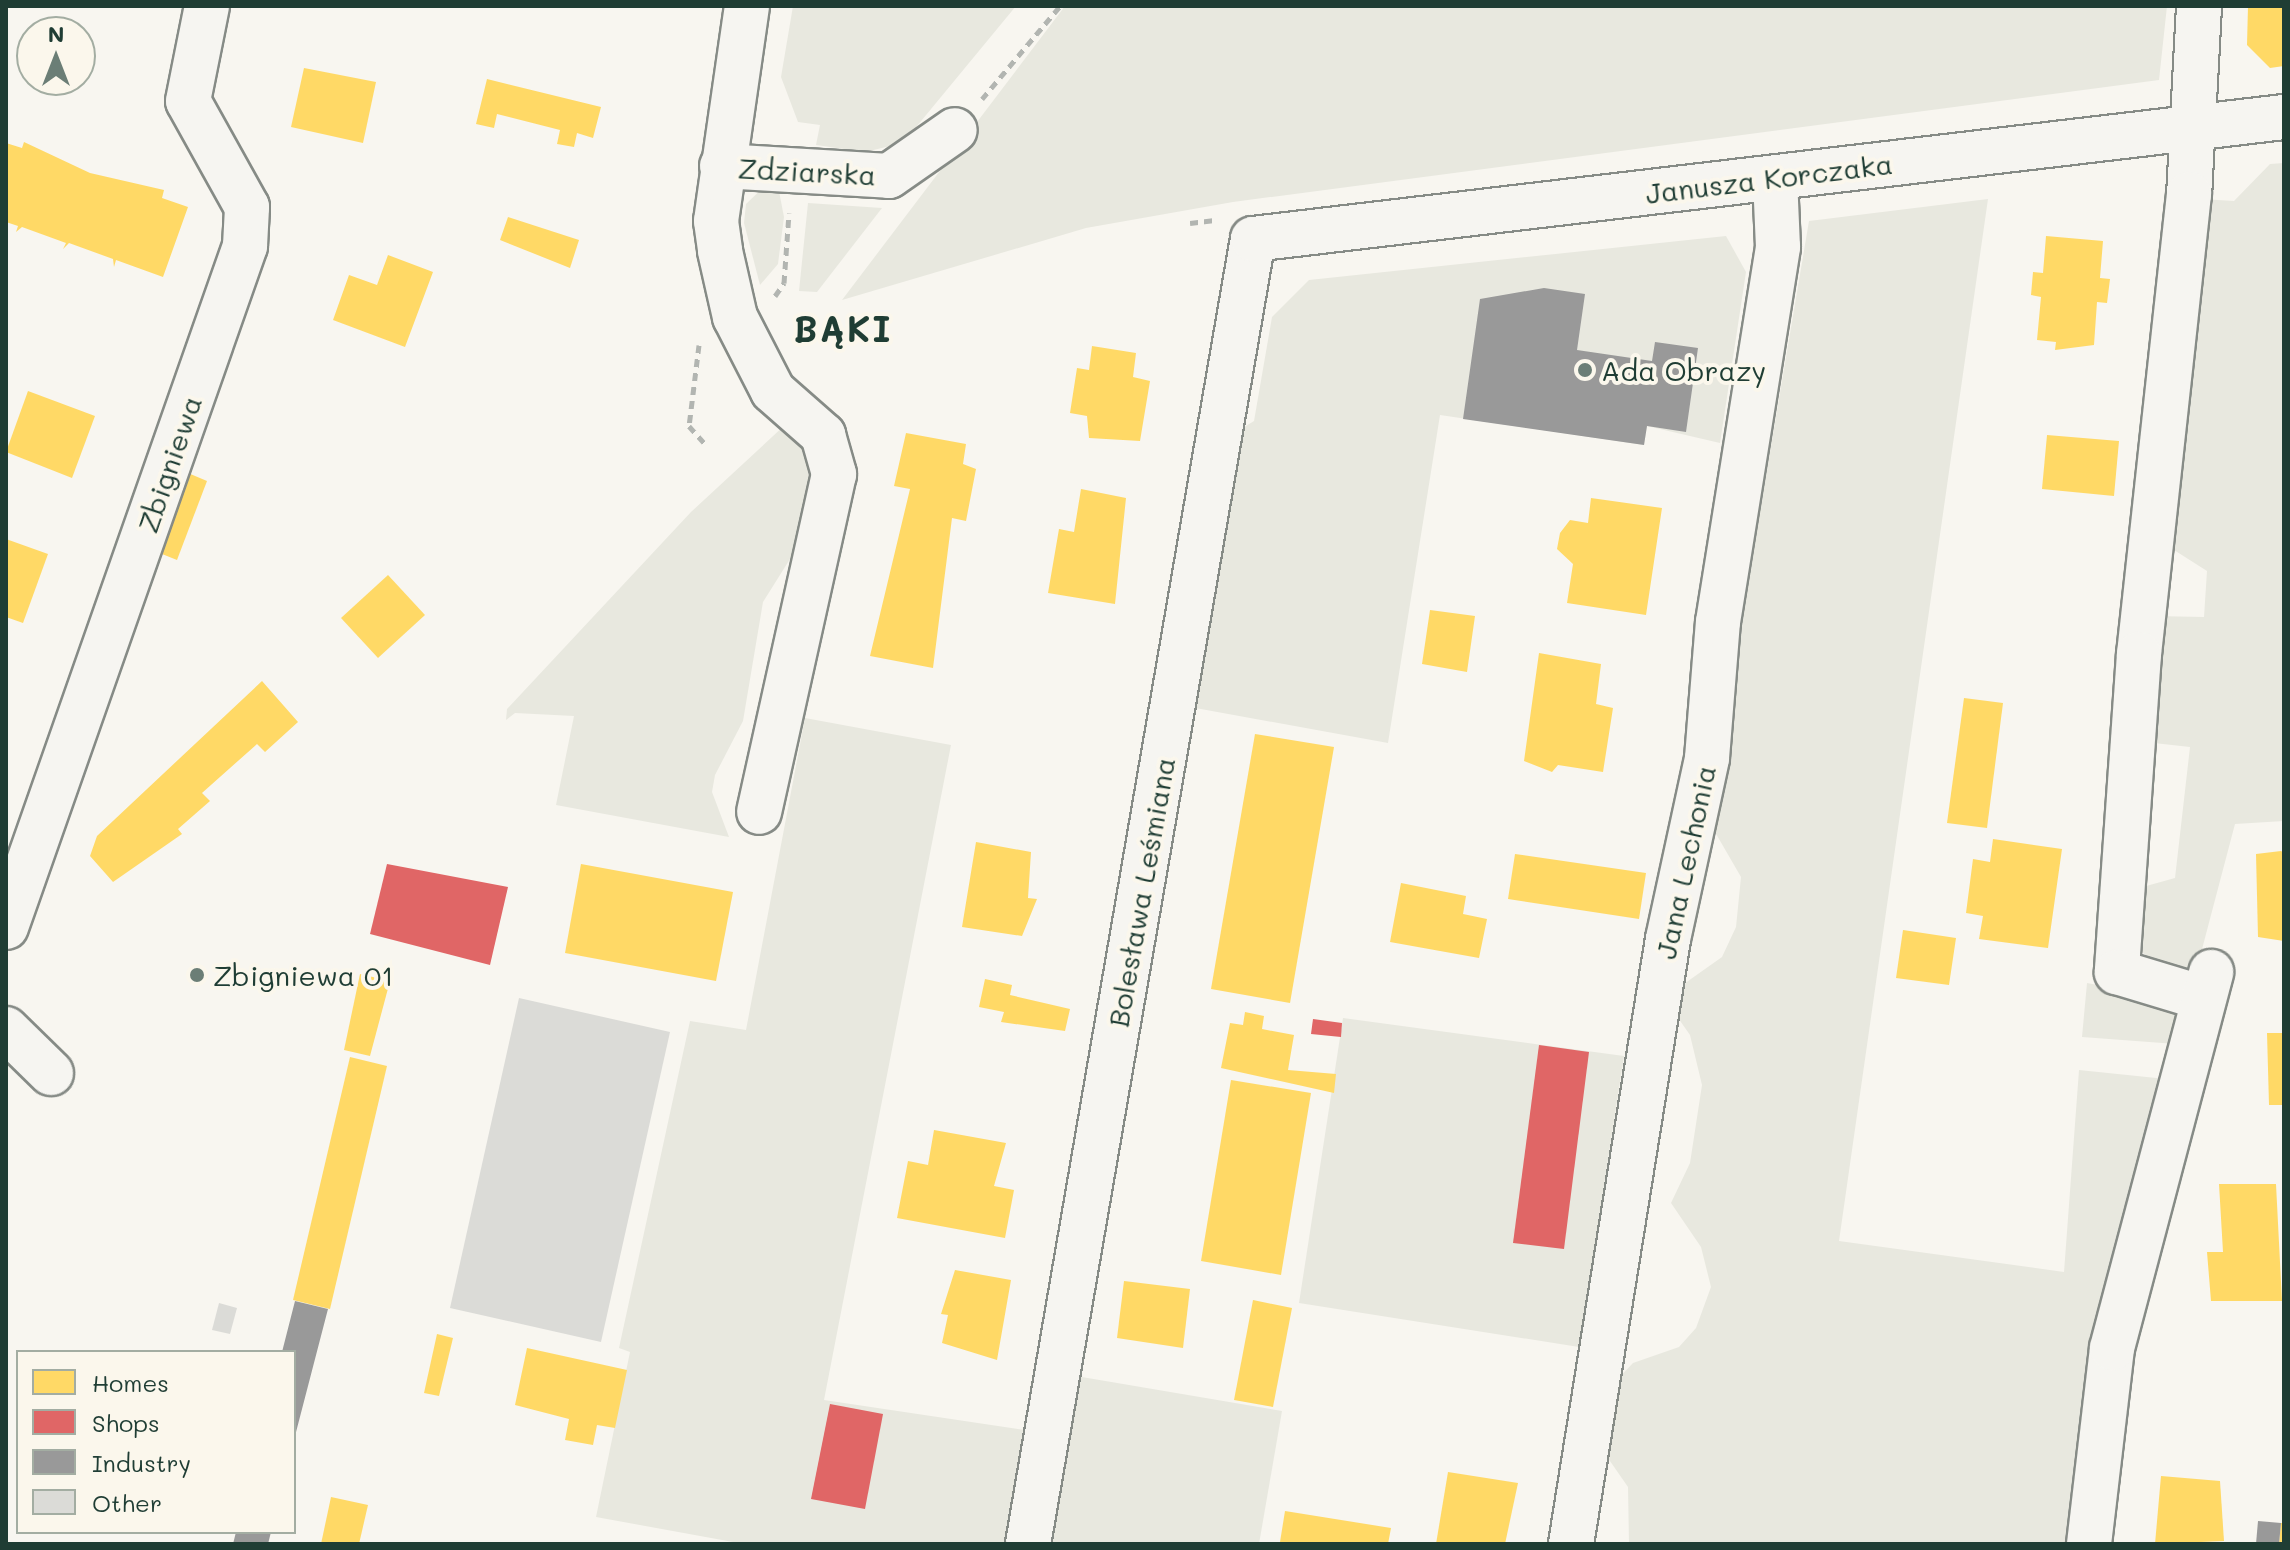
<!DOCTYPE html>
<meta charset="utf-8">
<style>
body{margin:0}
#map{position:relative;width:2290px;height:1550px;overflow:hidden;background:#f8f6f0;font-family:Mali,sans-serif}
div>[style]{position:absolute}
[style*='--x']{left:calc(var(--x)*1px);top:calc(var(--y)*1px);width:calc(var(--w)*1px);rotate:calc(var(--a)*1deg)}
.built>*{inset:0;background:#e8e8df}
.homes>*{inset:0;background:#ffd966}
.shops>*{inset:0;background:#e06666}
.industry>*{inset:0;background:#999}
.building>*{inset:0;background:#dbdbd7}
.path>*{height:5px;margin-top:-2.5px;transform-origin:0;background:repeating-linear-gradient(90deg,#b2b5b1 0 8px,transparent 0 14px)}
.roads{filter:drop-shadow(2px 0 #868b86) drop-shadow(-2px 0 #868b86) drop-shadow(0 2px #868b86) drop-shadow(0 -2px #868b86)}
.minor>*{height:44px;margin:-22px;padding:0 22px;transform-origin:22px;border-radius:22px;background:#f6f5f1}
.dots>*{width:22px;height:22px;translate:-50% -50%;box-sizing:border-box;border:4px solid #fbf7ec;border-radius:50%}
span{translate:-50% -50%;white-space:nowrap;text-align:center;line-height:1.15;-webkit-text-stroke:8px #fbf7ec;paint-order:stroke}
.street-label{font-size:28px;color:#1f3d34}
.poi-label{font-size:28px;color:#1f3d34}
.left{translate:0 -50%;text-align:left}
.district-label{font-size:36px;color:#1f3d34;font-weight:700;letter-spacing:2px}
.frame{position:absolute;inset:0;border:8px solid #1f3d34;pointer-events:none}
.legend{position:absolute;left:16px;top:1350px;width:280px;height:184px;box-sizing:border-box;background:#fbf7ec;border:2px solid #a3ada2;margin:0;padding:10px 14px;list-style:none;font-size:24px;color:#1f3d34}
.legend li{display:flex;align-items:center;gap:16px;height:40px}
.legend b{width:40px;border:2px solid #a3ada2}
.north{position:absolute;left:16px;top:16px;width:80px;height:80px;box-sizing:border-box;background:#fbf7ec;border:2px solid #a3ada2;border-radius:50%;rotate:0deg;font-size:22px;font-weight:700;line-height:32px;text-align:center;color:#1f3d34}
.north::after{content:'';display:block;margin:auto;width:28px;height:36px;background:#6b7e76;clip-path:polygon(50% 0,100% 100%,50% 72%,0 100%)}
</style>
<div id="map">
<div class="built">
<div style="clip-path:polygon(793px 6px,1016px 6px,903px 143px,865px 152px,816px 145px,820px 125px,798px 122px,781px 77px)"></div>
<div style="clip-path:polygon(1065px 6px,2167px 6px,2159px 80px,1233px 202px,1086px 228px,842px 300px)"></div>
<div style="clip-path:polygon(2284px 163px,2284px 821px,2235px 824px,2196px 972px,2156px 963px,2139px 950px,2139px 888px,2175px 878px,2190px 747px,2145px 742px,2154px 616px,2204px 617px,2207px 571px,2163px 543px,2201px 199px,2234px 201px,2270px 164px)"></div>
<div style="clip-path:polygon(767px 184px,778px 186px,784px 217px,778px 264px,760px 285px,744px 223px,746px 204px)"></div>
<div style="clip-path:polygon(1988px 199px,1839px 1241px,2064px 1272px,2079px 1070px,2166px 1079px,2077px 1544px,1629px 1544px,1628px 1487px,1603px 1451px,1614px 1383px,1633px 1363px,1679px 1347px,1696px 1328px,1711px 1287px,1701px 1247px,1671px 1203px,1690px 1163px,1702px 1085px,1690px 1035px,1676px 1015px,1681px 986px,1722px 957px,1736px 927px,1741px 877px,1708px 820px,1809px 221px)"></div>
<div style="clip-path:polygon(808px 203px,882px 208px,817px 292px,799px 291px)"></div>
<div style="clip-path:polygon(1726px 236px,1746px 272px,1720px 443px,1647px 426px,1644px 445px,1440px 415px,1388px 743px,1190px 707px,1233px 434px,1254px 421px,1272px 317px,1309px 280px)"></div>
<div style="clip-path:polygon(786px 424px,819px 462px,790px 559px,763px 602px,743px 721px,715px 775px,712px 792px,729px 837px,556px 805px,574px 716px,515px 713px,506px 720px,507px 709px,691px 512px)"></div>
<div style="clip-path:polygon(805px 718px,951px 745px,824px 1400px,1025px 1430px,1031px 1437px,1013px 1544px,744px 1544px,596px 1517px,630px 1352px,619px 1348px,690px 1021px,746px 1030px)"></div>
<div style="clip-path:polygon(2087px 983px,2188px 1002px,2176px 1044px,2082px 1037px)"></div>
<div style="clip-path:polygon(1343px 1018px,1624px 1056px,1579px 1347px,1299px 1303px)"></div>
<div style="clip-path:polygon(1070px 1375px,1282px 1411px,1259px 1544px,1040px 1544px)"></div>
</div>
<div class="homes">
<div style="clip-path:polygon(2248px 6px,2284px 6px,2284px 66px,2270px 68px,2247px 45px)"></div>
<div style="clip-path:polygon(304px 68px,376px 82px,363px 143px,291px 127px)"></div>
<div style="clip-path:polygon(487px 79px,601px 107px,593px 138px,577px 133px,574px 147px,557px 144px,560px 130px,497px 114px,494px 128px,476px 124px)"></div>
<div style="clip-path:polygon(24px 142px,90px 173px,164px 190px,162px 198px,188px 207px,163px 277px,116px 260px,114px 267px,113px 259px,69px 243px,63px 249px,66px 243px,22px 227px,16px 232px,18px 226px,6px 222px,6px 143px,22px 148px)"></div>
<div style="clip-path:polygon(508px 217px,579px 240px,570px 268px,500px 240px)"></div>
<div style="clip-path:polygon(2046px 236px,2103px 241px,2100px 278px,2110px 279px,2107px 303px,2097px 302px,2094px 345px,2055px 350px,2056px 342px,2037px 340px,2041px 297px,2031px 295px,2033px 272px,2043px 273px)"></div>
<div style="clip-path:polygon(388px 255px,433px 272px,405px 347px,333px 320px,349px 275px,377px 285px)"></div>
<div style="clip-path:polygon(1092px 346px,1136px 353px,1133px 377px,1150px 381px,1140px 441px,1089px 438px,1087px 416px,1070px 413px,1077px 368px,1089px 370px)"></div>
<div style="clip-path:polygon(28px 391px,95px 416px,72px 478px,6px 452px)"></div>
<div style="clip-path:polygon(906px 433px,966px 444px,963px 464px,976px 469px,966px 521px,952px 518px,933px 668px,870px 656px,910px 489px,894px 486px)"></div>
<div style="clip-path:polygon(2047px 435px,2119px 441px,2114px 496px,2042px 489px)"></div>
<div style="clip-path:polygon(188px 473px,207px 481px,177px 560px,157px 552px)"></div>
<div style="clip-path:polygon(1081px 489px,1126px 498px,1115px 604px,1048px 593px,1059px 529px,1074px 532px)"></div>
<div style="clip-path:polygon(1591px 498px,1662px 508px,1646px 615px,1567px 603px,1573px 564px,1557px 549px,1560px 533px,1570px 520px,1588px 523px)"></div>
<div style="clip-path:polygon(6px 539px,48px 554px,23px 623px,6px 617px)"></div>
<div style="clip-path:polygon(388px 575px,425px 615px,378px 658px,341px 618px)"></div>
<div style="clip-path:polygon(1430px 610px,1475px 616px,1467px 672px,1422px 664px)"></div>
<div style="clip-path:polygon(1539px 653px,1601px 664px,1596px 704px,1613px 708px,1603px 772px,1558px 765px,1552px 772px,1524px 761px)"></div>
<div style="clip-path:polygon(262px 681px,298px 722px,265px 752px,257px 744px,202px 793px,210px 801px,178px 829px,182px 834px,113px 882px,90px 856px,97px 836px)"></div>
<div style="clip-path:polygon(1964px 698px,2003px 703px,1987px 828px,1947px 823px)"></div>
<div style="clip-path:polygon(1255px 734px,1334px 747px,1290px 1003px,1211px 989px)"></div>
<div style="clip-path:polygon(1993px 839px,2062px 849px,2048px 948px,1979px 939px,1983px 916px,1966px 913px,1973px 859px,1990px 862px)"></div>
<div style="clip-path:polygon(976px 842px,1031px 852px,1028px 898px,1037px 899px,1022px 936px,962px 927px)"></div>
<div style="clip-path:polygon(2281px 851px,2284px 853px,2284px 941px,2258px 937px,2256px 854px)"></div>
<div style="clip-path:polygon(1515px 854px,1646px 873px,1639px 919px,1508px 899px)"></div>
<div style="clip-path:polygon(581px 864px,733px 892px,716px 981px,565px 953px)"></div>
<div style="clip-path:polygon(1401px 883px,1466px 896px,1463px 914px,1487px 919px,1479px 958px,1390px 942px)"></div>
<div style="clip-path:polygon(1903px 930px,1956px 938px,1949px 985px,1896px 978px)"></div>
<div style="clip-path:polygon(360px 974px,390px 981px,370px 1056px,344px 1050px)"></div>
<div style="clip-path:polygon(985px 979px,1012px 985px,1010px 995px,1070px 1009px,1065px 1031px,1001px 1022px,1004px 1012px,979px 1007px)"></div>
<div style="clip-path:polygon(1245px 1012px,1264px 1016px,1262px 1029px,1294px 1035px,1288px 1070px,1336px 1074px,1334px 1093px,1221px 1068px,1230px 1023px,1243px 1025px)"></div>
<div style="clip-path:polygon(2267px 1033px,2284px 1033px,2284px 1105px,2269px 1105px)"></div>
<div style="clip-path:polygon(350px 1057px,387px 1066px,330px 1309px,293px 1300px)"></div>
<div style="clip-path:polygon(1231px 1080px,1311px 1093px,1281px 1275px,1201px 1261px)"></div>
<div style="clip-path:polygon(934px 1130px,1006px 1143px,994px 1186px,1014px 1190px,1005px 1238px,897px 1218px,908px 1161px,928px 1165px)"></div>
<div style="clip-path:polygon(2219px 1184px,2276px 1184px,2282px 1301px,2211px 1301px,2207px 1252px,2223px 1252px)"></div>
<div style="clip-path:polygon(955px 1270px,1011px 1280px,997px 1360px,942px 1343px,948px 1315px,941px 1314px)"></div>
<div style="clip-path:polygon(1124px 1281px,1190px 1289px,1183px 1348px,1117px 1338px)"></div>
<div style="clip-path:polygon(1253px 1300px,1292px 1308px,1273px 1407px,1234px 1400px)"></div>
<div style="clip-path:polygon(437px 1334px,453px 1338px,439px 1396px,424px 1393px)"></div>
<div style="clip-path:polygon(527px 1348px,627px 1370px,615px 1428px,597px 1425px,593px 1445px,565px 1440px,569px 1419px,515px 1405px)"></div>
<div style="clip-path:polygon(1448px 1472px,1518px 1483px,1505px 1544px,1436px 1544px)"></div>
<div style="clip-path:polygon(2161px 1476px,2220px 1481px,2224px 1541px,2155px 1544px)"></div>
<div style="clip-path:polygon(331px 1497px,368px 1505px,359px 1544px,321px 1544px)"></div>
<div style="clip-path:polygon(1285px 1511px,1391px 1528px,1388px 1544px,1280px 1542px)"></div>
<div style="clip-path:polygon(2281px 1523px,2284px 1523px,2284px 1544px,2279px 1544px)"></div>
</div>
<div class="shops">
<div style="clip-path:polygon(387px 864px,508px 887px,490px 965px,370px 934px)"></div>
<div style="clip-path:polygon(1313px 1019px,1342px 1023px,1341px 1037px,1311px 1034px)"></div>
<div style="clip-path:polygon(1539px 1045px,1589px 1052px,1564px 1249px,1513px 1243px)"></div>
<div style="clip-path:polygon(830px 1404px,883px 1414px,865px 1509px,811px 1499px)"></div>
</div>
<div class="industry">
<div style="clip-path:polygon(1544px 288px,1585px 294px,1577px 350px,1652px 361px,1655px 342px,1698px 348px,1686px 432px,1647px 426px,1644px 445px,1463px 419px,1480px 299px)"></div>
<div style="clip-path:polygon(295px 1301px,328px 1309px,295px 1436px,294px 1352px,282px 1352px)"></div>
<div style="clip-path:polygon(2258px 1521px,2281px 1523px,2279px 1544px,2256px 1544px)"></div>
<div style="clip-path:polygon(236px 1532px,271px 1532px,268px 1544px,233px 1544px)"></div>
</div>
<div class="building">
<div style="clip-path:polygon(519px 998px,670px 1032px,601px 1342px,450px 1308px)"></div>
<div style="clip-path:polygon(219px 1303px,237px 1308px,230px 1334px,212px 1330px)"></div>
</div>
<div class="path">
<div style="--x:982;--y:99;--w:121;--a:-50"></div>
<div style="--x:1190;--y:223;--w:23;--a:-7"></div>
<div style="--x:775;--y:296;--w:16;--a:-55"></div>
<div style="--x:784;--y:283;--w:70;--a:-85.9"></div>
<div style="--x:699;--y:345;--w:82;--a:97"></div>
<div style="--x:689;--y:426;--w:25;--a:48"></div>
</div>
<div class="roads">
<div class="minor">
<div style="--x:747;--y:6;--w:217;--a:98.2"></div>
<div style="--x:716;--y:221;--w:30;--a:82"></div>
<div style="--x:720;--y:251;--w:68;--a:77.2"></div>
<div style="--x:735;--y:317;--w:83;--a:62.8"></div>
<div style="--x:773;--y:391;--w:67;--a:41.3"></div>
<div style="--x:823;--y:435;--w:41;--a:74.2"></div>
<div style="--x:834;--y:474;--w:346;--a:102.5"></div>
<div style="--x:2199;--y:6;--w:188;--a:93"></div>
<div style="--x:2189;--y:194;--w:463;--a:96.2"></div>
<div style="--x:2139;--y:654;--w:319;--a:94"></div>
<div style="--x:2117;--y:972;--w:90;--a:16.8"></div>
<div style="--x:722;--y:166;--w:167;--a:3.4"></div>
<div style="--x:889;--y:176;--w:80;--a:-34.9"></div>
<div style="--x:6;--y:927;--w:722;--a:-70.66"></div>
<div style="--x:245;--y:246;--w:39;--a:-87"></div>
<div style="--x:247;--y:207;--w:121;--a:-119.1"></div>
<div style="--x:188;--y:101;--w:97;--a:-78.7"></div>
<div style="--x:6;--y:1029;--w:63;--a:44.4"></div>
<div style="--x:1028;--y:1544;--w:1324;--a:-80.22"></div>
<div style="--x:1253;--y:239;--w:1038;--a:-6.75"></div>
<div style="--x:1571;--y:1544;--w:613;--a:-80.89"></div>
<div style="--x:1668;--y:939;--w:185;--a:-77.8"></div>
<div style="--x:1707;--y:758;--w:136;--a:-85.4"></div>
<div style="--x:1718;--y:622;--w:380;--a:-80.9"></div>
<div style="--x:1778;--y:247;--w:69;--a:-92.5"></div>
<div style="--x:2089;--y:1544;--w:197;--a:-83.3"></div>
<div style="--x:2112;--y:1348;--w:389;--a:-75.2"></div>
</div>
</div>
<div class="dots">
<div style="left:1585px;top:370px;background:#6b7e76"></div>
<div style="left:197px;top:975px;background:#6b7e76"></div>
</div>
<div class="street-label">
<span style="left:807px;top:171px;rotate:3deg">Zdziarska</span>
<span style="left:1769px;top:178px;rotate:-7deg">Janusza Korczaka</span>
<span style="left:169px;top:464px;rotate:-71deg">Zbigniewa</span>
<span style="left:1685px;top:862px;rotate:-78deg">Jana Lechonia</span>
<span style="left:1141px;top:892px;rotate:-80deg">Bolesława Leśmiana</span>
</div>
<div class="poi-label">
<span class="left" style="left:1601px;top:370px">Ada Obrazy</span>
<span class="left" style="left:213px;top:975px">Zbigniewa 01</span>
</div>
<div class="district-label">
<span style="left:843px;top:328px">BĄKI</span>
</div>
<div class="frame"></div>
<ul class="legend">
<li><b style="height:22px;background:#ffd966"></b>Homes</li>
<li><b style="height:22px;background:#e06666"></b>Shops</li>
<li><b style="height:22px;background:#999"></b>Industry</li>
<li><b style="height:22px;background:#dbdbd7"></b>Other</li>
</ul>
<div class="north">N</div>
</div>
